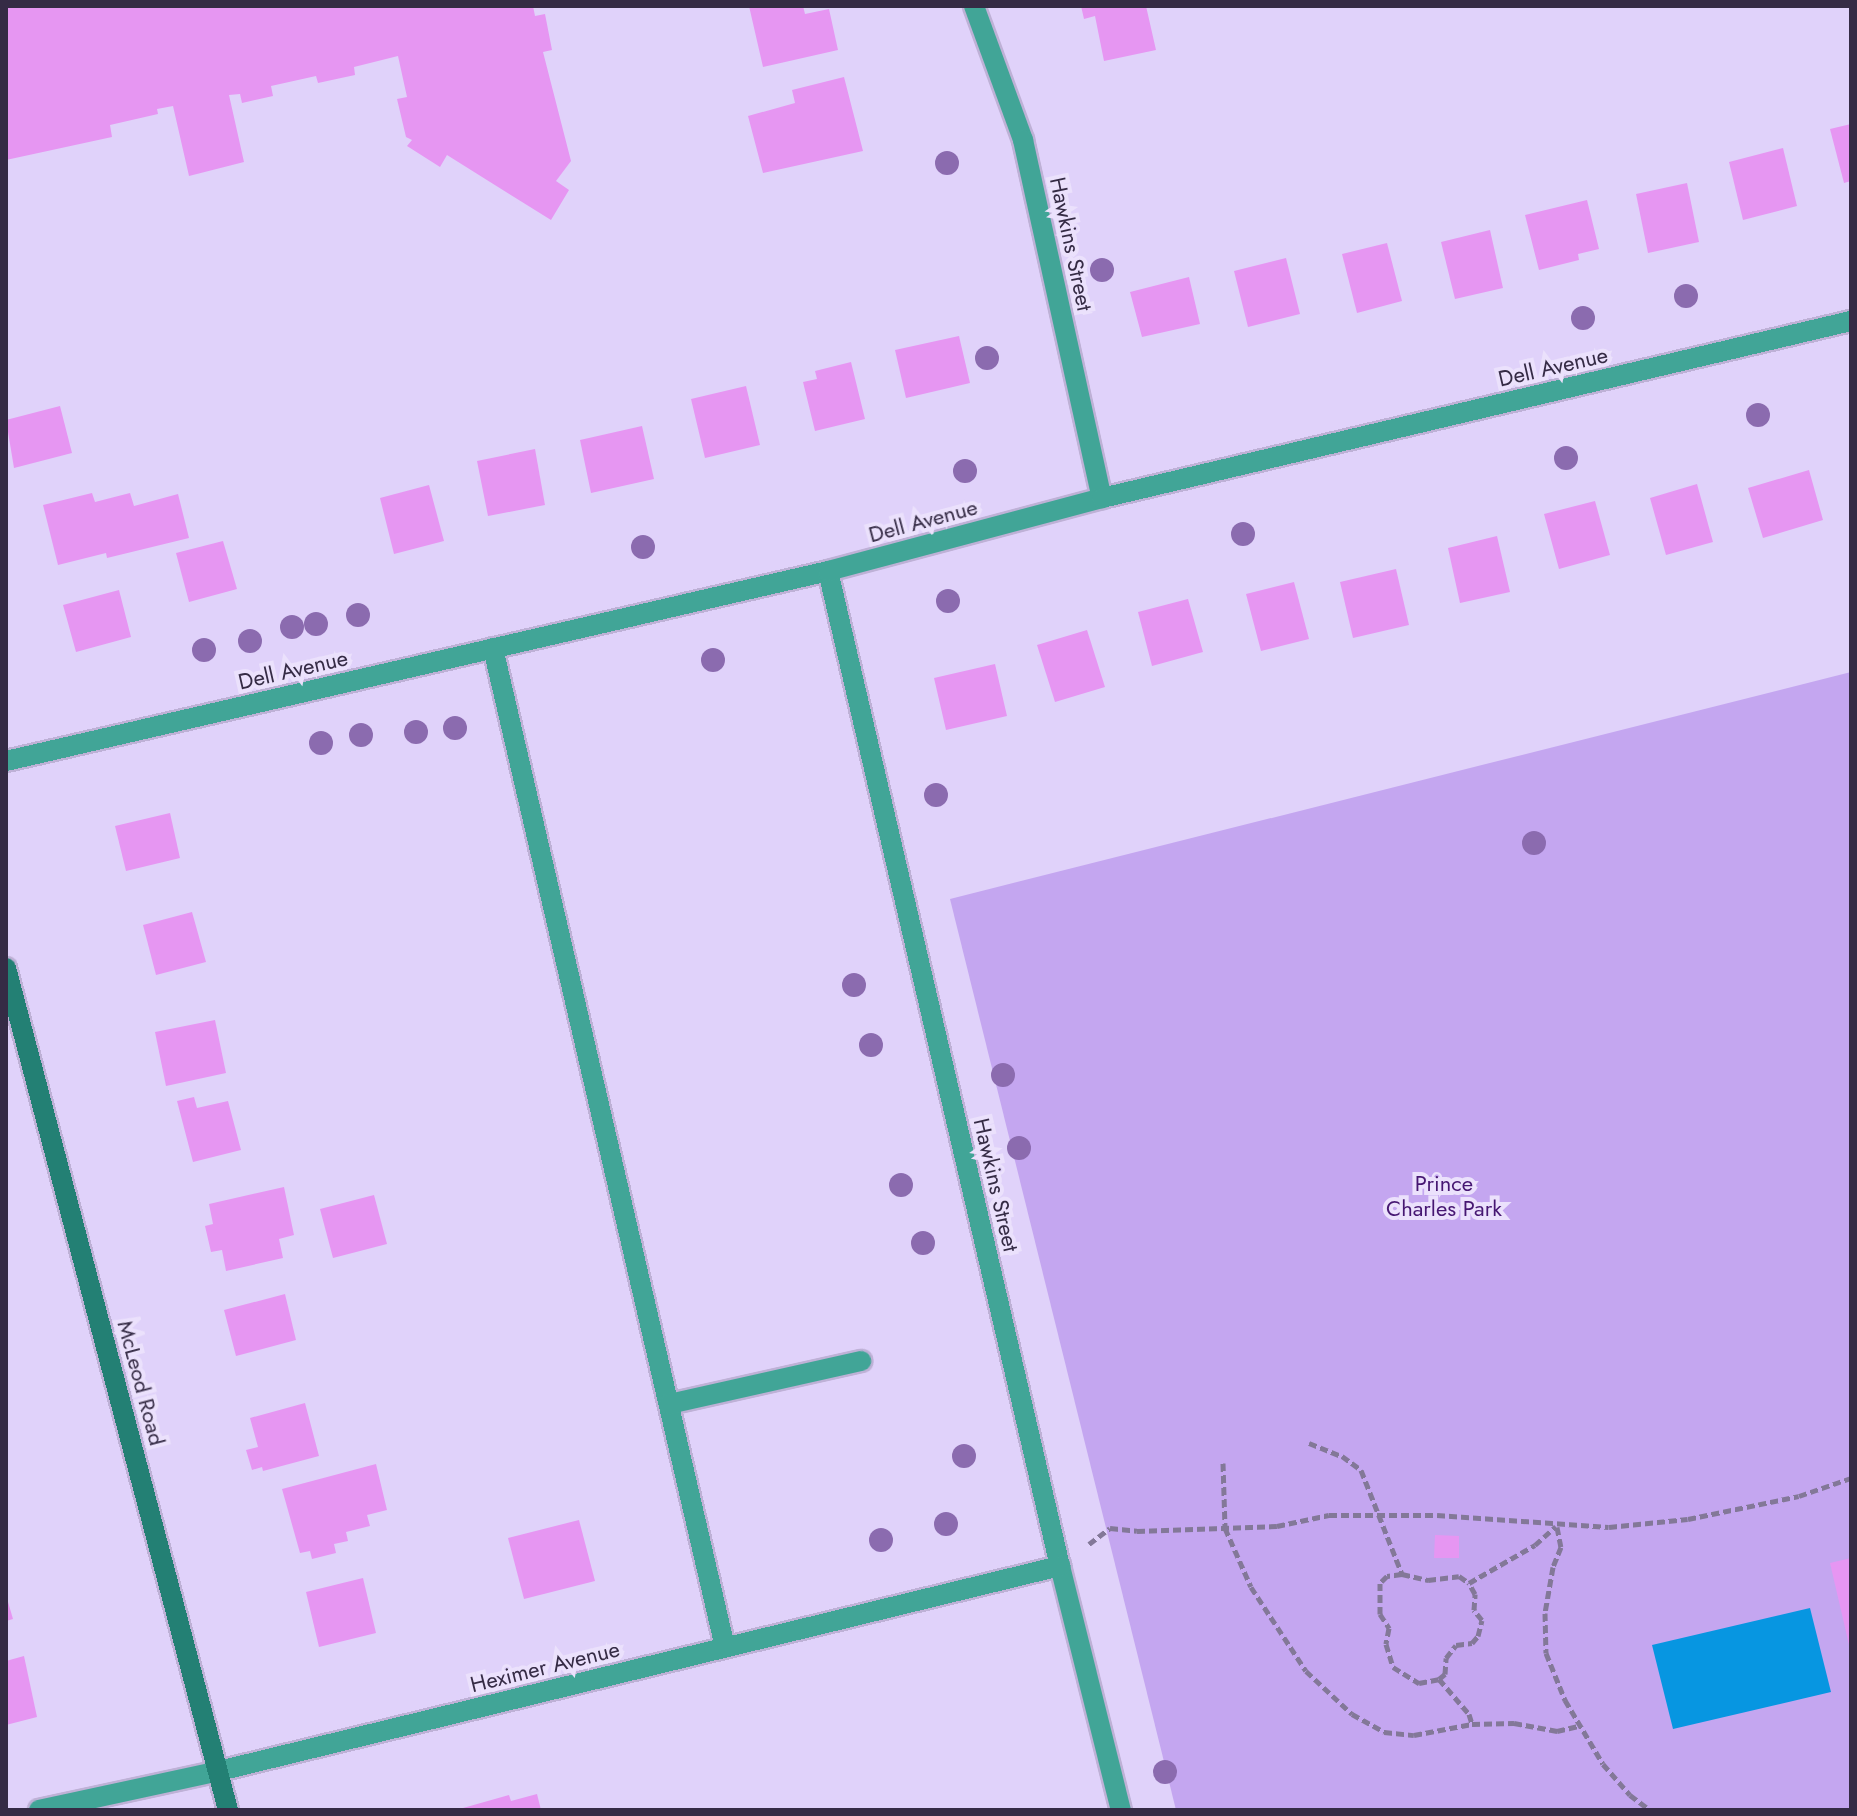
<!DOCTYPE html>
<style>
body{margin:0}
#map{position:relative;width:1857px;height:1816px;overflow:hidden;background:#e0d2fa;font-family:Jost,sans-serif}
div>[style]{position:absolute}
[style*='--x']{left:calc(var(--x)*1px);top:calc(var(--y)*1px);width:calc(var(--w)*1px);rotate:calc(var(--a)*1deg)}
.green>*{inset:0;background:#c4a6f0}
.water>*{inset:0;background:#0796e1}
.building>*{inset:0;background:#e696f2}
.path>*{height:5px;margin-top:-2.5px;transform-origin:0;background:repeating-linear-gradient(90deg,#837898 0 8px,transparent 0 12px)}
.roads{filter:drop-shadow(2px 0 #beb1d6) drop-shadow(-2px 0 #beb1d6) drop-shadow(0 2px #beb1d6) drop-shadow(0 -2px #beb1d6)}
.lane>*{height:20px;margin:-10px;padding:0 10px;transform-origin:10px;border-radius:10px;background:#41a597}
.street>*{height:20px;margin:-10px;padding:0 10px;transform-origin:10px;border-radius:10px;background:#41a597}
.secondary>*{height:20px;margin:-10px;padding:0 10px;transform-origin:10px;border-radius:10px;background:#238074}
.trees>*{width:24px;height:24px;margin:-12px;border-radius:50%;background:#8b6baf}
span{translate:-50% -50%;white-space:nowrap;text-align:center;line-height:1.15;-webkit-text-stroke:8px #ebe1fc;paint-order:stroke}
.street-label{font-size:22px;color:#352b45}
.park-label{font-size:22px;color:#461772}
.frame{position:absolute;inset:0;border:8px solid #352b45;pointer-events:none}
</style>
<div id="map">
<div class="green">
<div style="clip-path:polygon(1851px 672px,1851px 1810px,1176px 1810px,950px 899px)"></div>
</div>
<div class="water">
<div style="clip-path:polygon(1810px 1608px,1831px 1692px,1673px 1729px,1652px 1645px)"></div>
</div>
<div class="building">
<div style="clip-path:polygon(6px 6px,533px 6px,535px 16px,545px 14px,552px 50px,543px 52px,571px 161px,556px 181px,569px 190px,551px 220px,447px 155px,440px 167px,407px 146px,412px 140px,406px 137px,397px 99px,407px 97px,398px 56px,354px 67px,355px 75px,318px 83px,316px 76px,271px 86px,273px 96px,242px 103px,240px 94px,229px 95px,244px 162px,189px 176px,173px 106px,157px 109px,158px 114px,110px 125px,112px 137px,6px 160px)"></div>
<div style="clip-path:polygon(749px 6px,803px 6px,805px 14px,829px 9px,838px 50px,763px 67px)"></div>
<div style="clip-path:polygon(1081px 6px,1146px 6px,1156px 50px,1104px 61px,1095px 16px,1084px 19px)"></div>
<div style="clip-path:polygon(844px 77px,863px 151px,763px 173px,748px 116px,795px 103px,792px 90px)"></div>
<div style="clip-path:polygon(1851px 124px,1851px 181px,1844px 183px,1830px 129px)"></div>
<div style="clip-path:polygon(1783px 148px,1797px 206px,1743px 220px,1729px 162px)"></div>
<div style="clip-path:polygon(1687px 183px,1699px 242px,1648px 253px,1636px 194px)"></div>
<div style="clip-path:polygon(1587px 200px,1599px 249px,1578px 254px,1579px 260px,1539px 270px,1525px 215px)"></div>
<div style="clip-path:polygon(1490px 230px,1503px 288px,1455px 299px,1441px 242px)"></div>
<div style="clip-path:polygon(1387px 243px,1402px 301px,1357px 313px,1342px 254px)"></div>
<div style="clip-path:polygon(1286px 258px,1300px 314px,1248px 327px,1234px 271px)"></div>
<div style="clip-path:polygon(1189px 277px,1200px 324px,1142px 337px,1130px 292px)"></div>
<div style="clip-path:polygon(959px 336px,970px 383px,906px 398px,895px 350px)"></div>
<div style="clip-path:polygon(851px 362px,865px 419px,815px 431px,803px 382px,817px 379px,815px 371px)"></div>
<div style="clip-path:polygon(746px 386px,760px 445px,705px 458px,691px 399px)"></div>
<div style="clip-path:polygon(60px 406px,72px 453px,14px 468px,6px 420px)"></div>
<div style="clip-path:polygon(642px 426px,654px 479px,591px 493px,580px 440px)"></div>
<div style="clip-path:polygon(535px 449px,545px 505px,488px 516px,477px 461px)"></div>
<div style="clip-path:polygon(1809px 470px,1823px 520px,1763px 538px,1748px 488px)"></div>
<div style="clip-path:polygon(1697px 484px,1713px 542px,1666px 555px,1650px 498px)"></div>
<div style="clip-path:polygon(429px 485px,444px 541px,394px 554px,380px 498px)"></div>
<div style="clip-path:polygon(92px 493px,95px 502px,130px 493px,134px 506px,178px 494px,189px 538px,107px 558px,106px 553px,58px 565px,43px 505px)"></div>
<div style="clip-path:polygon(1595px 501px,1610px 555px,1559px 569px,1544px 514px)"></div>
<div style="clip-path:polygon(1497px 536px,1510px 592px,1460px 603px,1448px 548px)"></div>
<div style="clip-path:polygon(223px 541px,237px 589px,189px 602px,176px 553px)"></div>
<div style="clip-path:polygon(1396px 569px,1409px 625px,1353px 638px,1340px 582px)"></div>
<div style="clip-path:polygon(1294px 582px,1309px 639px,1261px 651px,1246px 594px)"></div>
<div style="clip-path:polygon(119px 590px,131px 637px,76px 652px,63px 605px)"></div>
<div style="clip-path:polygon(1188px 599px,1203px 652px,1152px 666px,1138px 612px)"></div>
<div style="clip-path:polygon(1087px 630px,1105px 687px,1055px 702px,1037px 645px)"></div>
<div style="clip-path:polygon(995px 664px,1007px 716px,946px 730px,934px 678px)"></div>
<div style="clip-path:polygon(170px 813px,180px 858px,126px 871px,115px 826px)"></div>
<div style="clip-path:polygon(192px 912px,206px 962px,156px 975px,143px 925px)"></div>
<div style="clip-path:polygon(215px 1020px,226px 1073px,166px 1086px,155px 1032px)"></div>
<div style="clip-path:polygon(194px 1097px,197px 1108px,228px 1101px,241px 1150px,193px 1162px,177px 1101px)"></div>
<div style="clip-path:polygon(284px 1187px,294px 1235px,279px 1239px,283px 1258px,226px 1271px,222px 1250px,211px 1252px,205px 1226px,213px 1224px,209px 1204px)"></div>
<div style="clip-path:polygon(374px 1195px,387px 1244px,333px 1258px,320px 1209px)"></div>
<div style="clip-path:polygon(285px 1294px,296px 1340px,236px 1356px,224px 1310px)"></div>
<div style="clip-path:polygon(305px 1403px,319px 1456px,263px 1471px,262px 1467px,252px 1470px,246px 1450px,258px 1447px,250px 1418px)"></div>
<div style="clip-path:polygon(376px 1464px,387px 1510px,367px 1515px,370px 1526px,346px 1532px,348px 1541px,334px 1544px,336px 1553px,312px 1559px,310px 1551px,300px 1553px,282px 1489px)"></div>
<div style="clip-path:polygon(579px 1520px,595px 1581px,524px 1599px,508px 1538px)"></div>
<div style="clip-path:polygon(1435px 1535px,1459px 1536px,1459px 1558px,1434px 1558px)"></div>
<div style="clip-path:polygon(1851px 1558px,1851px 1649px,1850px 1649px,1830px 1563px)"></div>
<div style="clip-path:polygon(363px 1578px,376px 1633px,319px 1647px,306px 1592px)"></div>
<div style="clip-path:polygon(6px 1595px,13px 1619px,6px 1621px)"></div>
<div style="clip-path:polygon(24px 1656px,37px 1717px,6px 1725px,6px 1661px)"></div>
<div style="clip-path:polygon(537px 1794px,541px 1810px,456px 1810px,509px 1795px,511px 1801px)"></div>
</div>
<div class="path">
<div style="--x:1309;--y:1443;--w:35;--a:22"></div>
<div style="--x:1342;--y:1456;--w:24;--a:36"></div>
<div style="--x:1361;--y:1470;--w:112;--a:68.5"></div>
<div style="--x:1402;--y:1574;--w:27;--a:13"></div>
<div style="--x:1428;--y:1580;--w:31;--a:-7"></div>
<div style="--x:1459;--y:1576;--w:12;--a:35"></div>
<div style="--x:1469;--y:1583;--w:76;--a:-29.9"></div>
<div style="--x:1535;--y:1545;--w:28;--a:-42"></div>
<div style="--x:1223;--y:1463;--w:65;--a:88.2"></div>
<div style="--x:1225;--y:1528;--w:64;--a:66.2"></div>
<div style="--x:1251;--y:1587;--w:100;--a:56.8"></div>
<div style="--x:1306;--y:1671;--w:63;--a:43.1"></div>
<div style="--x:1352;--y:1714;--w:37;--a:29"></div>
<div style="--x:1384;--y:1732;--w:30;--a:6"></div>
<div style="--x:1414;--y:1735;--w:59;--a:-10.7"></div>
<div style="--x:1472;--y:1724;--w:42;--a:-1.4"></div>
<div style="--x:1514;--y:1723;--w:44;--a:10.5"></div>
<div style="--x:1557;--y:1731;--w:22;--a:-13"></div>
<div style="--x:1557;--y:1527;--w:20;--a:79"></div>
<div style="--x:1561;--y:1547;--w:22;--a:112"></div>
<div style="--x:1553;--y:1567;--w:47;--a:99.9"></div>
<div style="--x:1545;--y:1613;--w:40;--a:88.6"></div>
<div style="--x:1546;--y:1653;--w:51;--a:68"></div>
<div style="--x:1565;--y:1700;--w:74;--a:59.3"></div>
<div style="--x:1603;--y:1764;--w:41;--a:48.9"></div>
<div style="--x:1630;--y:1795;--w:25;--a:37"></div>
<div style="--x:1089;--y:1544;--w:26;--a:-37"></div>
<div style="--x:1110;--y:1528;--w:27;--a:6"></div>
<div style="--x:1137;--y:1531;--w:140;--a:-2"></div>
<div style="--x:1277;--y:1526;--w:53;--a:-11.9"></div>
<div style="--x:1329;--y:1515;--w:108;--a:0"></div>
<div style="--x:1437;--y:1515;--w:172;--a:4"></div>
<div style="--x:1609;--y:1527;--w:79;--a:-5.8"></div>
<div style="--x:1688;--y:1519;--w:113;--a:-11.7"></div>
<div style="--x:1799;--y:1496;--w:55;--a:-19.1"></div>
<div style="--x:1402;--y:1574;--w:15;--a:172"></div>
<div style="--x:1387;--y:1576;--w:10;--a:135"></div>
<div style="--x:1380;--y:1583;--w:31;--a:90"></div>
<div style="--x:1380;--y:1614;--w:17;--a:57"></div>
<div style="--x:1389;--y:1628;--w:16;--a:101"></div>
<div style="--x:1386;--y:1644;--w:24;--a:73"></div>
<div style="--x:1393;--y:1667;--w:31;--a:32"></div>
<div style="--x:1419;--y:1683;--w:20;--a:-11"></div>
<div style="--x:1439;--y:1679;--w:8;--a:-40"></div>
<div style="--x:1445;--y:1674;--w:16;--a:-86"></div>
<div style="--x:1446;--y:1658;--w:16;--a:-52"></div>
<div style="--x:1456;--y:1645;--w:16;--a:-7"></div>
<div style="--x:1472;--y:1643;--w:9;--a:-49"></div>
<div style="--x:1478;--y:1636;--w:16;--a:-76"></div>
<div style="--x:1482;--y:1620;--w:13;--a:-129"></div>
<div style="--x:1474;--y:1610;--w:16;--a:-86"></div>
<div style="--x:1475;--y:1594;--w:13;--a:-119"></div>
<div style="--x:1439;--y:1679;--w:46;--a:49.4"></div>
<div style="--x:1469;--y:1714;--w:10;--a:73"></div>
</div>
<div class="roads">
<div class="lane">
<div style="--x:493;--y:648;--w:1026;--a:76.93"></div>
<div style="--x:669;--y:1404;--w:197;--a:-12.6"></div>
</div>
<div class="street">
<div style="--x:974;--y:6;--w:143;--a:69.9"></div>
<div style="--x:1023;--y:140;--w:367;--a:77.6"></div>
<div style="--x:828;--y:571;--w:1022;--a:76.88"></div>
<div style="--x:1060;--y:1566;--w:252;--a:76"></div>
<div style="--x:6;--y:761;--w:844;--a:-13.01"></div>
<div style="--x:828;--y:571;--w:284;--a:-14.9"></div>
<div style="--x:1102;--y:498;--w:770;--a:-13.3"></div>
<div style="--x:39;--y:1810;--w:184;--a:-12.2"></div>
<div style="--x:219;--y:1771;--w:866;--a:-13.7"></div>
</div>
<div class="secondary">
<div style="--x:6;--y:968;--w:871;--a:75.23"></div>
</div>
</div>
<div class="trees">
<div style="left:947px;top:163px"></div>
<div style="left:1102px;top:270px"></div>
<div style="left:1686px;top:296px"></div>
<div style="left:1583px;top:318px"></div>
<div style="left:987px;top:358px"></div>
<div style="left:1758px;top:415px"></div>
<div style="left:1566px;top:458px"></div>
<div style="left:965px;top:471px"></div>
<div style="left:1243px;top:534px"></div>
<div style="left:643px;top:547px"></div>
<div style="left:948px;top:601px"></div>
<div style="left:358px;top:615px"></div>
<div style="left:316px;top:624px"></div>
<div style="left:292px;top:627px"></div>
<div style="left:250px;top:641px"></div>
<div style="left:204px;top:650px"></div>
<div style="left:713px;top:660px"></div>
<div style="left:455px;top:728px"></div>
<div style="left:416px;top:732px"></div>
<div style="left:361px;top:735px"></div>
<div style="left:321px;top:743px"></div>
<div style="left:936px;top:795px"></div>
<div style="left:1534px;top:843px"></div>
<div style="left:854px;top:985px"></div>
<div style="left:871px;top:1045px"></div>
<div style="left:1003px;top:1075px"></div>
<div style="left:1019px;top:1148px"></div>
<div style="left:901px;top:1185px"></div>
<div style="left:923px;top:1243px"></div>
<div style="left:964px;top:1456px"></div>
<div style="left:946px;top:1524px"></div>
<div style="left:881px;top:1540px"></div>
<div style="left:1165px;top:1772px"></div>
</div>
<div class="street-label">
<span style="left:1071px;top:244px;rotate:78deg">Hawkins Street</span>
<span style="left:1553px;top:367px;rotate:-13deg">Dell Avenue</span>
<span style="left:923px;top:521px;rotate:-15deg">Dell Avenue</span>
<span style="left:293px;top:670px;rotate:-13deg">Dell Avenue</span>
<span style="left:996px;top:1185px;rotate:77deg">Hawkins Street</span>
<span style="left:141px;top:1383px;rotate:75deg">McLeod Road</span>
<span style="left:545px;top:1667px;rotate:-14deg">Heximer Avenue</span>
</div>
<div class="park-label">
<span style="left:1444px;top:1196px">Prince<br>Charles Park</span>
</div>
<div class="frame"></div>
</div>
